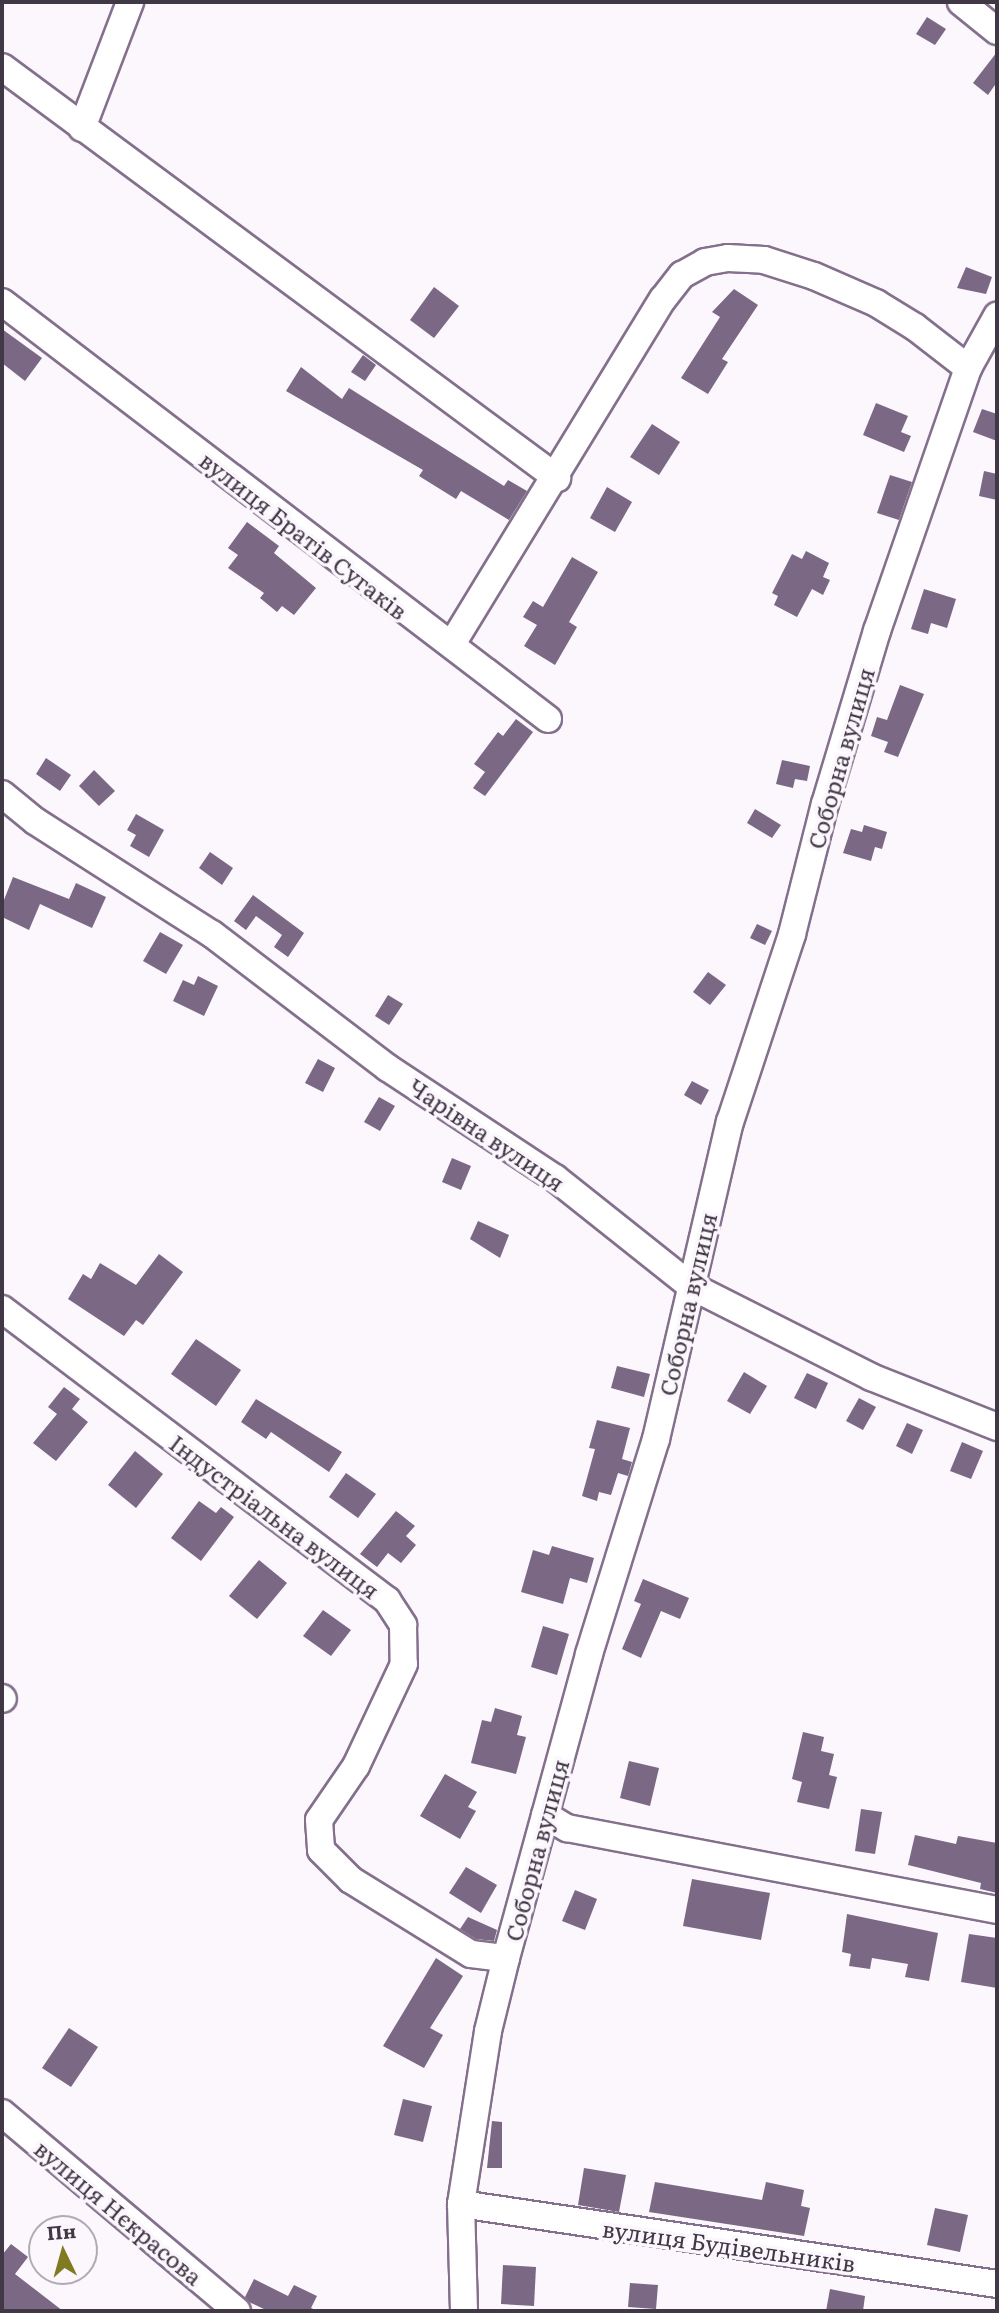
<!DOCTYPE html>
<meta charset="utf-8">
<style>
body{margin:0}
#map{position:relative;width:999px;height:2313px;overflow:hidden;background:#fbf7fd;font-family:Literata,serif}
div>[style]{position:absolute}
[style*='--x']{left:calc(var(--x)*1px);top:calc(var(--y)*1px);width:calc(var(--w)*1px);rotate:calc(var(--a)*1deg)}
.building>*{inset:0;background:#7b6884}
.roads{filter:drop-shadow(2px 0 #84708c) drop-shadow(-2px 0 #84708c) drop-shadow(0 2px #84708c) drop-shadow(0 -2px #84708c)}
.minor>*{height:26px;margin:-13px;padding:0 13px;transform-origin:13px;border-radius:13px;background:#fff}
span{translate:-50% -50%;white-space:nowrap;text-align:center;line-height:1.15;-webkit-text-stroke:7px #fbf7fd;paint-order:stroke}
.street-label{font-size:23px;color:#413845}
.frame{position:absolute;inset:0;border:4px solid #413845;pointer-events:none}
.north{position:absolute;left:28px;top:2215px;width:70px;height:70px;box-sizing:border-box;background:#fbf7fd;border:2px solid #b1abb3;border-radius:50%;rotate:355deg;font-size:19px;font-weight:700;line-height:28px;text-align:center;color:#413845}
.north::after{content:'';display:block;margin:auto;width:24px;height:32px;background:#807a20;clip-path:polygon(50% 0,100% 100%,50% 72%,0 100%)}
</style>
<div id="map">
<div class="building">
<div style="clip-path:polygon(927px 17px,946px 29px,935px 45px,916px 34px)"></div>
<div style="clip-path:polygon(997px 52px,997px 82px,988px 95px,973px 83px)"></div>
<div style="clip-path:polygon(966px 267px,992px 277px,986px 294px,957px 288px)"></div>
<div style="clip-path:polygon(434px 287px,459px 306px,434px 338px,410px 320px)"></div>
<div style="clip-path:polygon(734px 289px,758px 305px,722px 359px,728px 362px,708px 394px,681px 378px,720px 317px,712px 312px)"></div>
<div style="clip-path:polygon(2px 329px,42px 358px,25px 381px,2px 363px)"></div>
<div style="clip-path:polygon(363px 355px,376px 365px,365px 381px,351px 372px)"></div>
<div style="clip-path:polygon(301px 367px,342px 399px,349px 388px,504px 486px,508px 480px,527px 491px,509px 520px,461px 491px,456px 499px,419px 476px,423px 470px,286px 391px)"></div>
<div style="clip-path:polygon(876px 403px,908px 416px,901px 432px,911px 436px,904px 452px,863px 435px)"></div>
<div style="clip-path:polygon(982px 409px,997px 414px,997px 441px,973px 432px)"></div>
<div style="clip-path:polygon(652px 424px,680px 442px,659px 475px,630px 457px)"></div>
<div style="clip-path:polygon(984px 471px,997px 474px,997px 500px,979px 496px)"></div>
<div style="clip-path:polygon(890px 475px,912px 482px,899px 520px,877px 513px)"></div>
<div style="clip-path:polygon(607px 487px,632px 502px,615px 532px,590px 518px)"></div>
<div style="clip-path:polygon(247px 522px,279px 546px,274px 553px,316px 588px,294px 615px,282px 606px,277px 612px,260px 598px,264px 593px,228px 568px,238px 555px,228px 548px)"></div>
<div style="clip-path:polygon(806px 551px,829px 563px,823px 577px,830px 580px,823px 595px,812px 589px,797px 617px,774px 605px,778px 596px,772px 593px,792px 554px,802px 559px)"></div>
<div style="clip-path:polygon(572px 557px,598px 572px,569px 622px,577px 627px,555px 665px,524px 646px,537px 625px,523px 617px,533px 601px,543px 607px)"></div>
<div style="clip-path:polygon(924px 589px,956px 599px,947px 628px,931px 623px,928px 634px,911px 629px)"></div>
<div style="clip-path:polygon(900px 685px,924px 694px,898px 757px,884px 752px,888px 742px,871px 736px,877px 717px,887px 720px)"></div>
<div style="clip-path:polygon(516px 719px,533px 732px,485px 796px,473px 788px,485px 772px,474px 764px,498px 732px,503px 736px)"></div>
<div style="clip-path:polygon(46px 758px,71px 775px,60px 791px,36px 774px)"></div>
<div style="clip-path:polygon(782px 760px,810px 766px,807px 781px,795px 779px,793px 788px,776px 784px)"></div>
<div style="clip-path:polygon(94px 770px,115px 791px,99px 806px,79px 786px)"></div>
<div style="clip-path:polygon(755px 809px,781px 825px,772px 838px,747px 823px)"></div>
<div style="clip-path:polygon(136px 814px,164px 830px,149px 857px,130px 846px,136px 835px,127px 830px)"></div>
<div style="clip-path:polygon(864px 825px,887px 832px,882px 849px,875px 847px,871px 861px,843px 853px,851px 829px,862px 832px)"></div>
<div style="clip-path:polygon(210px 852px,233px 868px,222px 885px,199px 868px)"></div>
<div style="clip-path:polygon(13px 877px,69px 899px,76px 883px,106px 897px,92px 928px,40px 904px,29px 930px,2px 917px,2px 905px)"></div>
<div style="clip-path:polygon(253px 895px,304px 933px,288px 957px,274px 947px,282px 935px,256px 916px,246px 930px,234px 921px)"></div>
<div style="clip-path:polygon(757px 924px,772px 931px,765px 945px,750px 938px)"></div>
<div style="clip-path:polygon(160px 932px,183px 945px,166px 974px,143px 961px)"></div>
<div style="clip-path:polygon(708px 972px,726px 985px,710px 1005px,693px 992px)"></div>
<div style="clip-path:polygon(198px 976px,218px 986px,204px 1016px,173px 1001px,183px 980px,194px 985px)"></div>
<div style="clip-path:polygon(388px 995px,403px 1004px,389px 1025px,375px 1016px)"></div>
<div style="clip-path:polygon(318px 1059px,335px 1068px,323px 1092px,305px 1083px)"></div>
<div style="clip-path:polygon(692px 1081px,709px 1090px,701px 1105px,684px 1095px)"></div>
<div style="clip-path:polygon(379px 1097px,395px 1106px,380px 1131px,364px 1122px)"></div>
<div style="clip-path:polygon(452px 1158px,471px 1166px,461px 1190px,442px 1182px)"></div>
<div style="clip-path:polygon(478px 1221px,509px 1235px,500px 1258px,470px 1239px)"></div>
<div style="clip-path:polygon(159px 1254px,183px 1272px,143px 1325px,136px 1320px,124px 1336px,68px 1299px,83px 1274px,91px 1279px,100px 1263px,136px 1285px)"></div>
<div style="clip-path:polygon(196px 1339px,241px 1370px,216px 1406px,171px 1374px)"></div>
<div style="clip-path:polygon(617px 1366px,650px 1374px,644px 1397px,611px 1388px)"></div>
<div style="clip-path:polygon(744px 1372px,767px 1386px,750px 1414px,727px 1401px)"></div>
<div style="clip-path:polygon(807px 1373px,828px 1383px,816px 1409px,794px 1398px)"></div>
<div style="clip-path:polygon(64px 1387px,80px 1399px,72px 1409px,88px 1422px,56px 1461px,33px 1443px,57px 1414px,48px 1407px)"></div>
<div style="clip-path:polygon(859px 1398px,876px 1407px,863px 1430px,846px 1421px)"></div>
<div style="clip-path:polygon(256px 1399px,342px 1452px,329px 1472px,271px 1432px,266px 1439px,241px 1422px)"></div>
<div style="clip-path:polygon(597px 1420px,630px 1428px,622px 1459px,632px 1462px,628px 1476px,618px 1473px,611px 1495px,599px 1492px,597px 1501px,582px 1496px,595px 1449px,589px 1448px)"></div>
<div style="clip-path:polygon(907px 1423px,923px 1430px,912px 1454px,896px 1446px)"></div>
<div style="clip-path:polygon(962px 1442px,983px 1451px,971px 1479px,950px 1471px)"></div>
<div style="clip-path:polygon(135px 1451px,163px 1474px,136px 1508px,108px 1485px)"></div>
<div style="clip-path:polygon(346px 1473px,376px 1494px,358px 1518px,329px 1497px)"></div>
<div style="clip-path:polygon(199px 1501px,216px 1513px,221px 1507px,234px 1517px,201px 1561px,171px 1538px)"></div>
<div style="clip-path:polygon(396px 1511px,415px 1526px,406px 1536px,416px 1545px,401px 1563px,388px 1553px,377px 1567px,360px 1554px)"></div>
<div style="clip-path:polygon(552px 1546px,594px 1558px,587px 1583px,570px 1578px,563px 1604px,521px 1592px,533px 1550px,549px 1555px)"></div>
<div style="clip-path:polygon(259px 1560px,287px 1583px,257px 1619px,229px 1596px)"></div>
<div style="clip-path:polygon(643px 1579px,689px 1598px,680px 1619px,661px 1611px,641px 1658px,622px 1649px,641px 1604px,634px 1601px)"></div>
<div style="clip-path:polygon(323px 1610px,351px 1630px,331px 1656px,303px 1636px)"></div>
<div style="clip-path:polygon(543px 1626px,569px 1634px,557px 1675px,531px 1667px)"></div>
<div style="clip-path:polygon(495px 1708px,522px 1716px,517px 1735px,526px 1737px,516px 1774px,471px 1763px,482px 1720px,491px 1722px)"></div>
<div style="clip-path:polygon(803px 1732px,824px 1737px,821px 1751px,834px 1754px,829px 1775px,837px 1777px,829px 1809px,797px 1802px,802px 1782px,792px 1779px)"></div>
<div style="clip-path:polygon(629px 1761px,659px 1768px,650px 1806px,620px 1798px)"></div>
<div style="clip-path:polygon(445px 1774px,477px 1792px,468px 1807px,476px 1811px,460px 1839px,420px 1816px)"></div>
<div style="clip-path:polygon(861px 1809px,882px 1812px,875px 1854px,855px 1851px)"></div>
<div style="clip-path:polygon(915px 1835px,956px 1844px,958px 1836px,997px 1843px,997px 1893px,980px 1889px,981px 1883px,908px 1865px)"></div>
<div style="clip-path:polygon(466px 1867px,497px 1885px,481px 1913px,449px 1893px)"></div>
<div style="clip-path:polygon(692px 1879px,770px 1893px,761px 1940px,683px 1926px)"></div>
<div style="clip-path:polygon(575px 1890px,597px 1899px,585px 1930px,562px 1921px)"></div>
<div style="clip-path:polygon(847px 1914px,938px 1933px,929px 1981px,905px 1977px,908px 1964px,872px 1958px,870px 1969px,849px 1966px,851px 1954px,842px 1952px)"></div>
<div style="clip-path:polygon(468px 1917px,497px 1930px,494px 1941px,476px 1939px,460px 1929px)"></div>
<div style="clip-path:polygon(969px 1934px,997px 1938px,997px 1988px,961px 1982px)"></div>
<div style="clip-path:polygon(436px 1958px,463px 1976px,430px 2028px,443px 2035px,424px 2068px,383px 2046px)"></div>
<div style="clip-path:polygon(69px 2028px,98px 2047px,71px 2087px,42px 2068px)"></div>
<div style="clip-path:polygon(403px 2099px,432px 2106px,423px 2142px,394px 2135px)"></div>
<div style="clip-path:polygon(492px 2121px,502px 2122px,502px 2168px,487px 2168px)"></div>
<div style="clip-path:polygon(584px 2168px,626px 2175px,619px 2212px,578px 2205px)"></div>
<div style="clip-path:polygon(655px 2182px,762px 2200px,766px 2182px,804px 2190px,801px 2206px,810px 2208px,804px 2236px,649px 2212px)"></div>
<div style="clip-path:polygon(935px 2208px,968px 2215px,960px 2252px,927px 2245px)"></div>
<div style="clip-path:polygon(11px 2244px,28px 2257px,15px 2274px,63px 2311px,2px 2311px,2px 2255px)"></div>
<div style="clip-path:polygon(503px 2265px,536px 2267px,534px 2306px,501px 2304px)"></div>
<div style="clip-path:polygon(254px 2279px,288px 2296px,294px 2285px,317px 2296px,311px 2308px,318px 2311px,268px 2311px,249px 2302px,245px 2297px)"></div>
<div style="clip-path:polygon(630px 2283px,658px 2285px,656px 2309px,628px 2307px)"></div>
<div style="clip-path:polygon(830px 2289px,865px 2296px,863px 2311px,826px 2311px)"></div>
</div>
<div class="roads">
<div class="minor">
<div style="--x:961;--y:2;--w:46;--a:38.9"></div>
<div style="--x:2;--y:67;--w:691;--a:36.52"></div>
<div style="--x:82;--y:128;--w:135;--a:-69.1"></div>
<div style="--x:2;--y:302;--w:687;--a:37.37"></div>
<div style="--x:452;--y:644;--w:404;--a:-58.6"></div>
<div style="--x:663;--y:299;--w:31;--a:-52"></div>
<div style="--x:682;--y:275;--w:26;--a:-29"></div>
<div style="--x:705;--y:262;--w:23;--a:-10"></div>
<div style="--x:728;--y:258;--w:36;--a:3"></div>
<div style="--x:764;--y:260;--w:52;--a:17.7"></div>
<div style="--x:814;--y:276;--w:68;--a:23.5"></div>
<div style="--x:876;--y:303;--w:46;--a:31.6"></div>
<div style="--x:915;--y:327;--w:67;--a:37.7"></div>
<div style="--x:2;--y:794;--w:43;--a:39.3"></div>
<div style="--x:35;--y:821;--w:210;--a:32.6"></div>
<div style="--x:212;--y:934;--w:221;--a:37.3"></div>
<div style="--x:388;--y:1068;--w:200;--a:33.4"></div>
<div style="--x:555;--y:1178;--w:174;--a:38.5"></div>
<div style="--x:691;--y:1286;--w:202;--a:26.8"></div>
<div style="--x:871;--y:1377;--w:136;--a:21.6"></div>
<div style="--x:2;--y:1309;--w:483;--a:37.1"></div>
<div style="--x:387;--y:1600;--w:30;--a:57"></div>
<div style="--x:403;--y:1625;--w:39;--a:89"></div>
<div style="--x:404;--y:1664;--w:113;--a:115.2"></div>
<div style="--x:356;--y:1766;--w:65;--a:124.4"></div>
<div style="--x:319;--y:1820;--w:30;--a:86"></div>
<div style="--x:321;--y:1850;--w:42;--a:45"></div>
<div style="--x:351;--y:1880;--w:141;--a:31.7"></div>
<div style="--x:471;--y:1954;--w:35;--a:7"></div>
<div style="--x:2;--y:1698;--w:1;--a:45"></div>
<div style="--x:545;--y:1815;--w:26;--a:31"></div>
<div style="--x:567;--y:1828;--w:438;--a:10.8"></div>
<div style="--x:2;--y:2113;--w:307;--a:40.1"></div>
<div style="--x:461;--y:2204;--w:542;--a:8.49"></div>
<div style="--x:464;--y:2311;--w:107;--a:-91.6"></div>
<div style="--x:461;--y:2204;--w:175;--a:-81.1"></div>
<div style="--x:488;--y:2031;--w:75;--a:-76.1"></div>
<div style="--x:506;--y:1958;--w:315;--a:-74.7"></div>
<div style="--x:589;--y:1654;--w:225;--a:-72.7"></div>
<div style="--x:656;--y:1439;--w:326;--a:-76.9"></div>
<div style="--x:730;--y:1122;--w:198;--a:-71.7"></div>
<div style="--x:792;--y:934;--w:134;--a:-75.8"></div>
<div style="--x:825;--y:804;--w:181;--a:-73.3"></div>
<div style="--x:877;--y:631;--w:278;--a:-70.9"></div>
<div style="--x:968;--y:368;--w:60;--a:-60.9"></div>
</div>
</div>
<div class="street-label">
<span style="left:304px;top:535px;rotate:38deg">вулиця Братів Сугаків</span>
<span style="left:840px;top:758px;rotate:-74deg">Соборна вулиця</span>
<span style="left:487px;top:1134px;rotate:34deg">Чарівна вулиця</span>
<span style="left:687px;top:1304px;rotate:-77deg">Соборна вулиця</span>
<span style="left:275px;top:1516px;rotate:37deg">Індустріальна вулиця</span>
<span style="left:536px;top:1850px;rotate:-75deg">Соборна вулиця</span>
<span style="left:119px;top:2212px;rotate:40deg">вулиця Нєкрасова</span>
<span style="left:729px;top:2245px;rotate:8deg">вулиця Будівельників</span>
</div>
<div class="frame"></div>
<div class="north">Пн</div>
</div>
